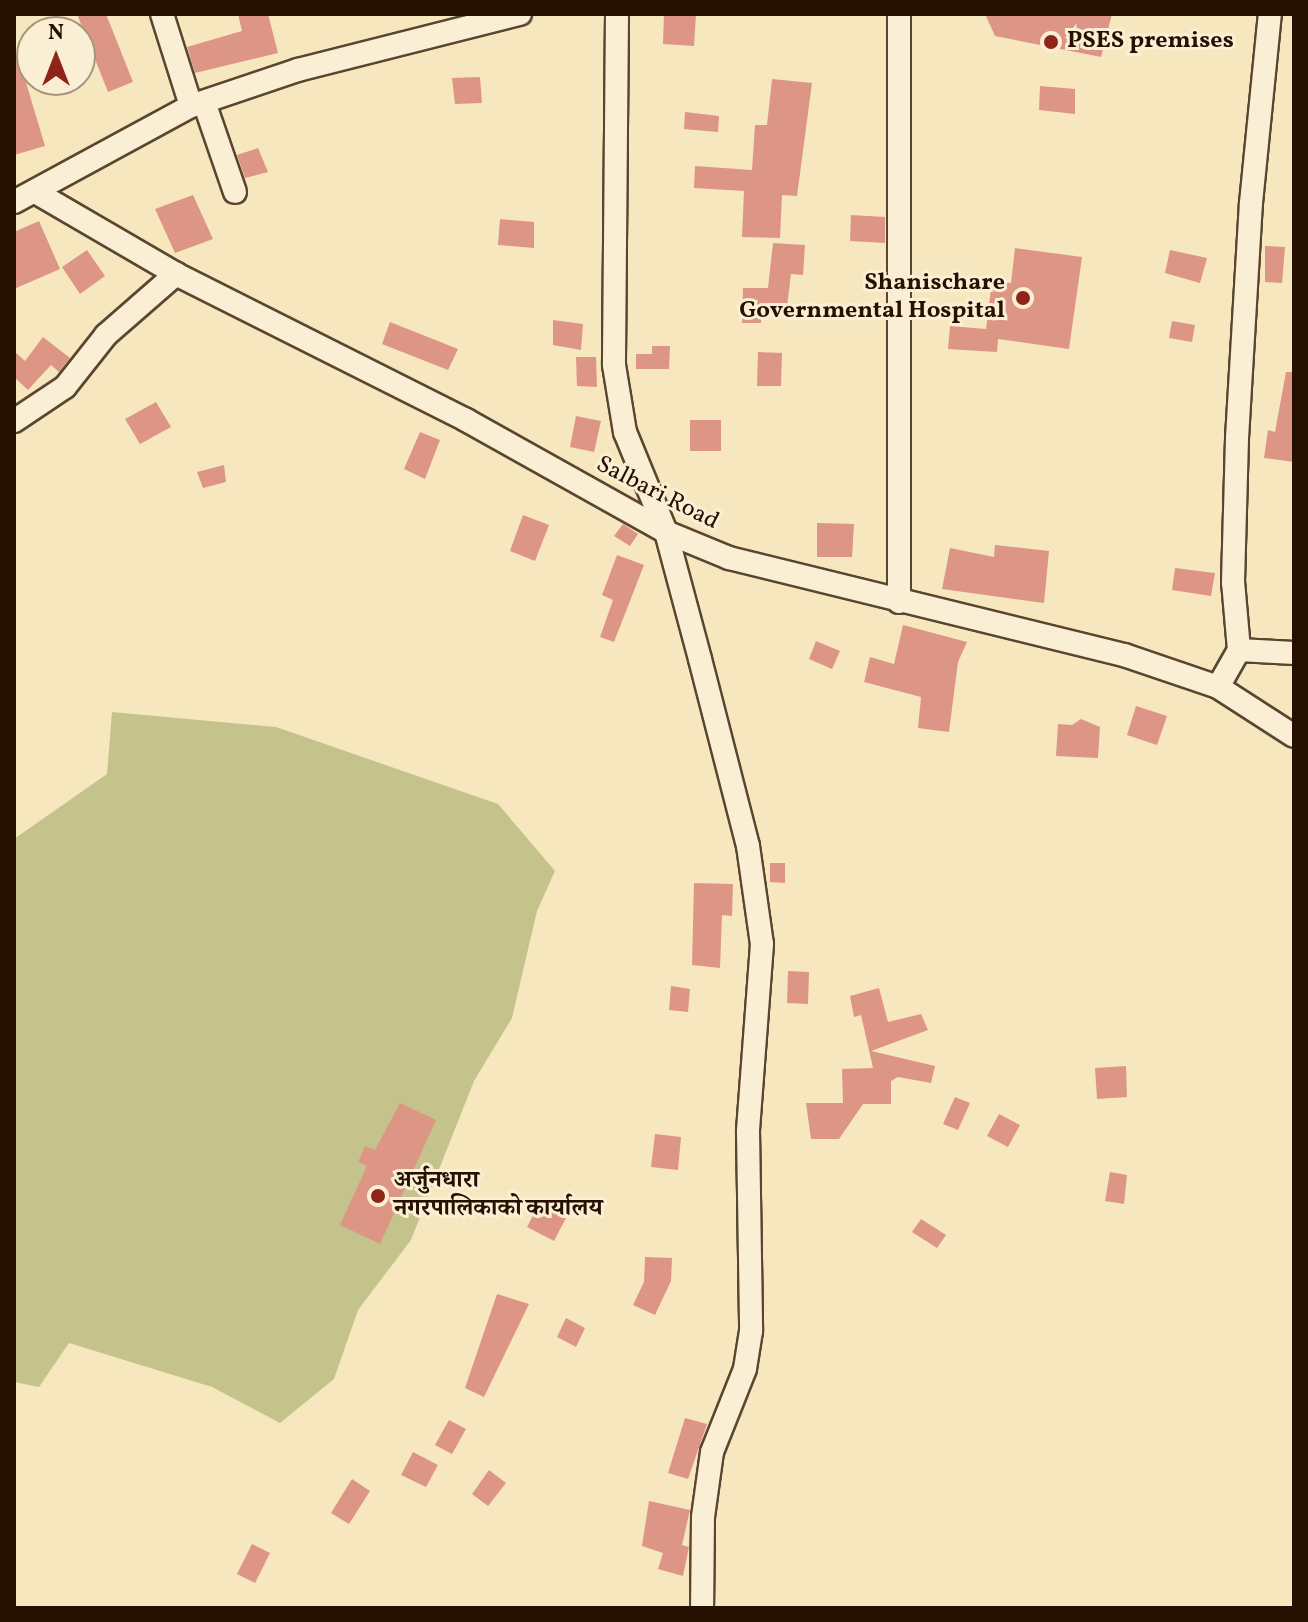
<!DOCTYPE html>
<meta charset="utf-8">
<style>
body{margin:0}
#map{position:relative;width:1308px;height:1622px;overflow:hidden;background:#f7e7be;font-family:Vollkorn,"Noto Serif Devanagari",serif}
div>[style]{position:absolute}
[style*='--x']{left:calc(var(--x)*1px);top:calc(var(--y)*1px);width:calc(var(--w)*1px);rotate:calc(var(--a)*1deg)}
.green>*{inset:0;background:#c5c38c}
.building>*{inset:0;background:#dd9586}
.roads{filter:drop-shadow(2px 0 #5a4630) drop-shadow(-2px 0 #5a4630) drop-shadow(0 2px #5a4630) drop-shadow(0 -2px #5a4630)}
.minor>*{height:22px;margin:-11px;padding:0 11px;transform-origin:11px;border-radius:11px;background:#faefd5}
.dots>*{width:22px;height:22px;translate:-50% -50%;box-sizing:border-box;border:4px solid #faefd5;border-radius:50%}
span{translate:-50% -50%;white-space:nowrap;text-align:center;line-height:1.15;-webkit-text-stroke:6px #faefd5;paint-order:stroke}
.poi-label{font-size:24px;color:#251001;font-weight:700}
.left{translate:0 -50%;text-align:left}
.right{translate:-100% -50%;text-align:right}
.street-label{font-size:24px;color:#251001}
.frame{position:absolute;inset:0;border:16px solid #251001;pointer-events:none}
.north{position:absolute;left:16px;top:16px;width:80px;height:80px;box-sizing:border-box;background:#faefd5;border:2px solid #a59680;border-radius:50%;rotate:0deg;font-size:22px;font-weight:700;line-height:32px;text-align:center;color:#251001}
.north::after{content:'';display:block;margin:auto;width:28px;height:36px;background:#8f2418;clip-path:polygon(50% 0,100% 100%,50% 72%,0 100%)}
</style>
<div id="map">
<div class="green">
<div style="clip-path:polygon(112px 712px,276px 727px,498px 804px,555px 871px,537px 911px,512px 1018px,474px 1081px,411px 1240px,358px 1310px,334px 1379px,280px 1423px,212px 1387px,69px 1343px,39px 1387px,14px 1382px,14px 839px,107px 774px)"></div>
</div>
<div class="building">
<div style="clip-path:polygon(77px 14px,106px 14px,133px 82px,108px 92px)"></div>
<div style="clip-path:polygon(238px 14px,268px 14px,278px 53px,195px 73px,187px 47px,242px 31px)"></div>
<div style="clip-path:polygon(664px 14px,696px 14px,694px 46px,663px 44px)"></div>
<div style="clip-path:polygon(985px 14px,1112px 14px,1101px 57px,995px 36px)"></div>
<div style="clip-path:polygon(14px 56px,18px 56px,45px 146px,14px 155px)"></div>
<div style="clip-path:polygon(480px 77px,482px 103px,455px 104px,452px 78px)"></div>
<div style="clip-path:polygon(772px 79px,812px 83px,797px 196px,782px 195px,780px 238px,742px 237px,744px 191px,694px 188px,695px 166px,752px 170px,755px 125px,767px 125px)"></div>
<div style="clip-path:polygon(1040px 86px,1075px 89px,1075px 114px,1039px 110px)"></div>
<div style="clip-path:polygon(685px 112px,719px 116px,718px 132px,684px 129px)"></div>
<div style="clip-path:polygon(258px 148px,268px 172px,245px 178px,237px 155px)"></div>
<div style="clip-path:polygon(193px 195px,213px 239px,175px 253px,155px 209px)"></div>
<div style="clip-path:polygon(851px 215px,885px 217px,885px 243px,850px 241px)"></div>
<div style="clip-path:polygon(500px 219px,534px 222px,534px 248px,498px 245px)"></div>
<div style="clip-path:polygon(39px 221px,60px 269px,14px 289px,14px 232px)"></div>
<div style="clip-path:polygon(773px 243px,805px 245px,803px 275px,791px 274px,787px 307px,761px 304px,761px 323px,742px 323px,743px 288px,768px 288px)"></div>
<div style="clip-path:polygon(1265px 246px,1285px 247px,1282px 283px,1265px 282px)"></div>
<div style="clip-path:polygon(1015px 248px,1082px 257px,1069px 349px,998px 339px,997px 352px,948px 349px,950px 326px,986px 329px,992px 281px,1011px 283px)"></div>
<div style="clip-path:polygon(87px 250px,105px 276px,80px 294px,62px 267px)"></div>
<div style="clip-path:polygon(1170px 250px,1207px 258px,1200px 283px,1165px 273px)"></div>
<div style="clip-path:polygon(553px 320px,583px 324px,581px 350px,553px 345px)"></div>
<div style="clip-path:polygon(1172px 321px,1195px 325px,1192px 342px,1169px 338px)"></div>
<div style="clip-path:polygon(390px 322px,458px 349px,448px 370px,382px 344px)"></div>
<div style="clip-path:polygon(43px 337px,70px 358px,59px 372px,51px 365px,28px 390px,14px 377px,14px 351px,25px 361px)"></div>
<div style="clip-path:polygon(652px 346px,670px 346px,669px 369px,636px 369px,636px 354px,652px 354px)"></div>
<div style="clip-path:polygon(758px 352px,782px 353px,781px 386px,757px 386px)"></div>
<div style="clip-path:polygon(576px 357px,596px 357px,597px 387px,577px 386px)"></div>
<div style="clip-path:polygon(1286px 372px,1294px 372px,1294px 462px,1264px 458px,1268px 430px,1275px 432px)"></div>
<div style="clip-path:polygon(156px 402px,171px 427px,140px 444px,125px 419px)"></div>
<div style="clip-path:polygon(576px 416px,601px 421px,594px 452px,570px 447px)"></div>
<div style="clip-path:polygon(690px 420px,721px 420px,721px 451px,690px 451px)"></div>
<div style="clip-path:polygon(420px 432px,440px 440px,425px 479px,404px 469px)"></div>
<div style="clip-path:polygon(224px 465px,226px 482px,203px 488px,197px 472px)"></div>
<div style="clip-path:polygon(523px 515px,549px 525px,535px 561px,510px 551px)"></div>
<div style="clip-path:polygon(817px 523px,854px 524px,852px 557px,817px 557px)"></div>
<div style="clip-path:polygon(623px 524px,638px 534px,630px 546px,614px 536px)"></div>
<div style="clip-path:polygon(995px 545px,1049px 551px,1044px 603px,942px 589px,950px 548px,994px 557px)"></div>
<div style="clip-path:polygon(617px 555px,644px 565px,614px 642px,600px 637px,613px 600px,602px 595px)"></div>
<div style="clip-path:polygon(1175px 568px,1215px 573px,1211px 596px,1172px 590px)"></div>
<div style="clip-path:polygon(903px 625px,967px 642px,958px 662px,949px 732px,918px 728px,921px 697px,864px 682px,870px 657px,894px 664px)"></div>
<div style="clip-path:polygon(816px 641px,840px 651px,832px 669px,809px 659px)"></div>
<div style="clip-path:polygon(1136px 706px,1167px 716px,1157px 745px,1127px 735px)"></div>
<div style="clip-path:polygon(1081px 719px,1100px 727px,1098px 758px,1056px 756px,1058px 724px,1072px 725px)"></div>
<div style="clip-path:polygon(770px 863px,785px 863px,785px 883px,770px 882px)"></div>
<div style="clip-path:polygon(694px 883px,733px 884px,732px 916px,722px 915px,720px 968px,692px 965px)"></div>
<div style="clip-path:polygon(788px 971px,809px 972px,808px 1004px,787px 1003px)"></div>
<div style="clip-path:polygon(671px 986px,690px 989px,688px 1012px,669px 1010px)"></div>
<div style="clip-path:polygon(879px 988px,888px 1022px,921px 1014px,928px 1030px,871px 1051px,935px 1066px,931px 1083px,898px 1077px,891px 1081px,891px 1104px,863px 1104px,839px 1139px,811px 1139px,806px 1103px,843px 1103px,842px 1069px,873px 1068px,861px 1015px,854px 1017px,850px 996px)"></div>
<div style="clip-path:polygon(1126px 1066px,1127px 1097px,1097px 1099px,1095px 1068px)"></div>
<div style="clip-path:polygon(955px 1097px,970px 1103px,958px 1130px,943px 1124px)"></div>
<div style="clip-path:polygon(400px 1103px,436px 1120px,380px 1244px,340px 1225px,367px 1166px,358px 1162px,365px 1146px,375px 1150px)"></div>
<div style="clip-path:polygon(999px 1114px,1020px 1125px,1008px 1147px,987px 1136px)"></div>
<div style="clip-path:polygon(655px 1134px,681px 1137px,678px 1170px,651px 1167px)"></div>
<div style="clip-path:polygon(1110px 1172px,1127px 1175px,1124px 1204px,1105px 1201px)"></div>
<div style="clip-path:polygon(539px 1204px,566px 1218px,554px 1241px,527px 1227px)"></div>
<div style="clip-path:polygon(921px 1219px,946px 1235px,937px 1248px,912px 1232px)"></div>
<div style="clip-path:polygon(645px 1257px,672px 1258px,671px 1281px,655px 1315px,633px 1305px,644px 1282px)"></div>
<div style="clip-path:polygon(497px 1294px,529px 1304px,484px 1397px,465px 1388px)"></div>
<div style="clip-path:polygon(566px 1318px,585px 1328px,576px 1347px,557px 1337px)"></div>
<div style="clip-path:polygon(685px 1418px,707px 1424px,688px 1479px,668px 1473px)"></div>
<div style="clip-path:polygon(449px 1420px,466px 1429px,452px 1454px,435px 1445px)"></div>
<div style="clip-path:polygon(413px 1452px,438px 1465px,426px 1487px,401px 1475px)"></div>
<div style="clip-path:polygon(489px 1470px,506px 1483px,488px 1506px,472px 1494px)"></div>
<div style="clip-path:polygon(352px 1479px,370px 1491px,349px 1524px,331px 1513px)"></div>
<div style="clip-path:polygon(649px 1501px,690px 1510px,682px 1545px,689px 1547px,683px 1576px,658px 1569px,663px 1553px,642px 1546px)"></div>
<div style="clip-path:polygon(252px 1544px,270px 1553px,255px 1583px,237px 1574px)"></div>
</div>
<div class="roads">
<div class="minor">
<div style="--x:162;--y:14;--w:96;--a:72.5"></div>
<div style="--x:617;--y:14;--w:351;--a:90.5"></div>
<div style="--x:614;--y:365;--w:68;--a:80.7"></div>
<div style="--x:625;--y:432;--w:108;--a:67.7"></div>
<div style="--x:666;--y:532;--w:131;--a:75"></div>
<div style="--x:700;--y:659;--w:193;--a:75.6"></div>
<div style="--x:748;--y:846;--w:99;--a:81.9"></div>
<div style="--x:762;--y:944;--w:188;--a:94.3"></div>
<div style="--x:748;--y:1131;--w:200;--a:89.1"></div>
<div style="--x:751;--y:1331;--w:38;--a:99"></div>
<div style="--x:745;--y:1369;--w:89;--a:111.7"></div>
<div style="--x:712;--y:1452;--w:66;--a:97.9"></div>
<div style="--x:703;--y:1517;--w:91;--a:90.6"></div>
<div style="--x:204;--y:102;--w:95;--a:71"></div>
<div style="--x:37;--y:193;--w:161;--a:30.2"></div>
<div style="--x:176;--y:274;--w:325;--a:26.7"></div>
<div style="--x:466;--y:420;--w:229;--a:29.2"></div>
<div style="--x:666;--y:532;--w:68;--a:22.4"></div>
<div style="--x:729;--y:558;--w:407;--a:13.8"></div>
<div style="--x:1124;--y:655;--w:99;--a:18.8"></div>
<div style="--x:1218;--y:687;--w:90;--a:32.8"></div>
<div style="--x:14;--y:202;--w:201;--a:-28.5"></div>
<div style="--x:191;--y:106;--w:113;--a:-18.6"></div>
<div style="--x:298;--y:70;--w:229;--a:-14.2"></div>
<div style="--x:14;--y:421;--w:61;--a:-33.7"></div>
<div style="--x:65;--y:387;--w:66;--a:-51.7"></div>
<div style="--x:106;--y:335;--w:93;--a:-41.1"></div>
<div style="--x:899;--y:602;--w:588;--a:-90"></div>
<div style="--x:1239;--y:650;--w:55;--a:3.1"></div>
<div style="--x:1218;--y:687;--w:43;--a:-60.4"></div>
<div style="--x:1239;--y:650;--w:68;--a:-95"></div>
<div style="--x:1233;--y:582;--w:144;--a:-88.4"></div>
<div style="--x:1237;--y:438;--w:235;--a:-86.6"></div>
<div style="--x:1251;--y:203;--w:190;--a:-84.3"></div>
</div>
</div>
<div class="dots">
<div style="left:1051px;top:42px;background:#8f2418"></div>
<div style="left:1023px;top:298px;background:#8f2418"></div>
<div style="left:378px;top:1196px;background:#8f2418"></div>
</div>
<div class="poi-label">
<span class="left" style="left:1067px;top:42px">PSES premises</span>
<span class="right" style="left:1005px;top:298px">Shanischare<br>Governmental Hospital</span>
<span class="left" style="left:394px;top:1196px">अर्जुनधारा<br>नगरपालिकाको कार्यालय</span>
</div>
<div class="street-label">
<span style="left:657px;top:494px;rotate:27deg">Salbari Road</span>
</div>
<div class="frame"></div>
<div class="north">N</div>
</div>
